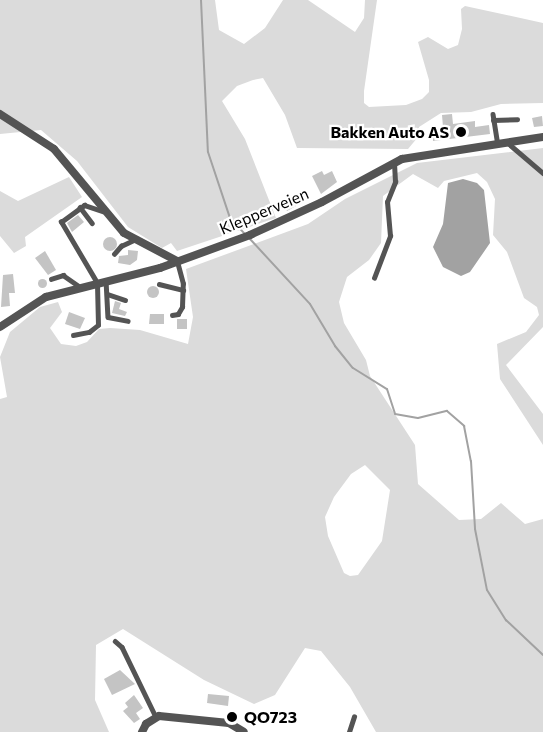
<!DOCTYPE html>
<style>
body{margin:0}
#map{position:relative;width:543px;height:732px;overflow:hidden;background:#fff;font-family:Commissioner,sans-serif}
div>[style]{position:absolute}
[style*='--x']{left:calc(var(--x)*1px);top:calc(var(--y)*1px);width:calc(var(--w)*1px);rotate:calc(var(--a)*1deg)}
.green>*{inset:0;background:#dbdbdb}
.water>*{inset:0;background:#a2a2a2}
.stream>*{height:2px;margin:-1px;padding:0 1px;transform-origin:1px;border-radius:1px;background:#a2a2a2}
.building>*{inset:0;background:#c4c4c4}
.round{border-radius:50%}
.lane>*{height:4.5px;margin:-2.25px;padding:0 2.25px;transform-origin:2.25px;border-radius:2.25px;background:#545454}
.street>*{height:8px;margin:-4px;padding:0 4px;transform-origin:4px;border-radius:4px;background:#545454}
.dots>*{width:16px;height:16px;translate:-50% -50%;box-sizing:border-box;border:3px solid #fff;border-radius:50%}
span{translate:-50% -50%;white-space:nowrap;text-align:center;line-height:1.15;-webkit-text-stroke:4.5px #fff;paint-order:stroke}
.poi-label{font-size:16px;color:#000;font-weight:700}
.right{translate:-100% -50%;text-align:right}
.left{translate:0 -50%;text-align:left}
.street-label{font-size:16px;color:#000}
</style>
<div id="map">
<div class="green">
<div style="clip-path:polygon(0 0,215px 0,219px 30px,244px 44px,265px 28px,283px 0,308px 0,355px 32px,364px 18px,365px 0,377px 0,364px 91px,364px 103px,369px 107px,406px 105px,422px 99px,429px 92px,429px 80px,418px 42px,428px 37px,448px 49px,458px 45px,462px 29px,461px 9px,465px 6px,543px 23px,543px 103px,501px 104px,471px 112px,441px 113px,419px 127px,418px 137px,408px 149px,297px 148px,285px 115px,263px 78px,253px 80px,237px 86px,222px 101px,245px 139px,276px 218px,177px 251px,171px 243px,162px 248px,128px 227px,77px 161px,41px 130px,0 134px)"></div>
<div style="clip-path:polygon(evenodd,543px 148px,543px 327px,506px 365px,543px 414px,543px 445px,500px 379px,497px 344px,526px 332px,539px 315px,537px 307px,524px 298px,507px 252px,493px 235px,495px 199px,487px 182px,477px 173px,444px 181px,438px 188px,413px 174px,383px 196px,381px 243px,369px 260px,347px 277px,339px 302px,344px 323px,366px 360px,370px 376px,415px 445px,418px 484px,459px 520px,481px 519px,501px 503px,525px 524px,543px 519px,543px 732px,376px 732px,350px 687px,321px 651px,305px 648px,275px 695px,254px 704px,204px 680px,123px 629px,96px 645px,95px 700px,109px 732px,0 732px,0 399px,7px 397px,0 357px,10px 332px,40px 307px,58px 302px,62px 312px,50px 328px,61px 344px,76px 346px,87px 342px,99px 329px,110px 328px,140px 330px,188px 344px,193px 317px,186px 269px,308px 224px,345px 199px,417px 163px,543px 148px,365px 465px,390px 490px,382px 541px,358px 575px,350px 576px,344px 573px,328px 536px,325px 517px,334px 497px,351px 474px,365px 465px)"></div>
<div style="clip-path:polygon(69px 177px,82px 197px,25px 237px,26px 246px,14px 253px,0 236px,0 191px,18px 201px)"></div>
</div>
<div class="water">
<div style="clip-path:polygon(463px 179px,477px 183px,484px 190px,490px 243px,470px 272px,461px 276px,443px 267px,433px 247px,443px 224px,448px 183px)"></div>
</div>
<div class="stream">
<div style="--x:201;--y:0;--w:152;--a:87.4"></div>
<div style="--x:208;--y:152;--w:70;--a:71.6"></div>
<div style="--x:230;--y:218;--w:23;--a:47"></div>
<div style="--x:250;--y:239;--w:88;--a:47.3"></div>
<div style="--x:310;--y:304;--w:49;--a:59.2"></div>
<div style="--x:335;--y:346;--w:28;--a:51"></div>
<div style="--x:353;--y:368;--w:40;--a:32"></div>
<div style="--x:387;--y:389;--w:26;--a:72"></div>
<div style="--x:395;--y:414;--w:23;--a:10"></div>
<div style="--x:418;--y:418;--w:30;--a:-14"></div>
<div style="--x:447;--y:411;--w:23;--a:41"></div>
<div style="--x:464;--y:426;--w:36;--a:79"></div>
<div style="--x:471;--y:461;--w:68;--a:86.6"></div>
<div style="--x:475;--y:529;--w:62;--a:78.9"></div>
<div style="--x:487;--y:590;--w:36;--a:58"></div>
<div style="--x:506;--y:620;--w:51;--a:43.4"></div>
</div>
<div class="building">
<div style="clip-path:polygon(452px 114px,453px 124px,475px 121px,475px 127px,489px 125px,490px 134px,433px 141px,432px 130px,443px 127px,442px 115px)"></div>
<div style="clip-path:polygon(542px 116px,543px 126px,534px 127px,532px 118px)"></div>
<div style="clip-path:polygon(322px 171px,324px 175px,332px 171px,337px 182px,321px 194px,312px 176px)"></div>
<div style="clip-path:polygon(292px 199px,296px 206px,287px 211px,283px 204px)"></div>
<div style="clip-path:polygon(78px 215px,84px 222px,72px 232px,67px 223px)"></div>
<div class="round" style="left:103px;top:237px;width:14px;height:14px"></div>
<div style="clip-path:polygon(128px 250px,138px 251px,137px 260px,130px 265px,118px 263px,119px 256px,128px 255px)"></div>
<div style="clip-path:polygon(45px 251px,56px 270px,48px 275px,35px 258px)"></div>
<div style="clip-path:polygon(13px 274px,15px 293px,9px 293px,10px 306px,1px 307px,3px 275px)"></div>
<div class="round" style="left:37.5px;top:278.5px;width:9px;height:9px"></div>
<div class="round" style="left:147px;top:286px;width:12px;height:12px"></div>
<div style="clip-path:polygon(115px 301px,121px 303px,119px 309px,127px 312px,125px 316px,112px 313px)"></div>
<div style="clip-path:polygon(69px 312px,85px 318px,80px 329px,65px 324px)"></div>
<div style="clip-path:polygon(150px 314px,164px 314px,164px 324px,149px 324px)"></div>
<div style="clip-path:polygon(187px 319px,187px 329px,177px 329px,177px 319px)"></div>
<div style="clip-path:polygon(120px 670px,135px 684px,112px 695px,104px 679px)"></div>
<div style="clip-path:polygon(208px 694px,229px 696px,228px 706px,207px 703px)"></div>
<div style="clip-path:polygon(134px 695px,143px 708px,136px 713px,140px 719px,134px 723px,123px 711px,128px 707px,125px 703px)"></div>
</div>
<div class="lane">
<div style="--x:493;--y:114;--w:31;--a:81"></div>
<div style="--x:493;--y:120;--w:24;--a:-2"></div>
<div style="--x:508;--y:143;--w:46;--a:40.6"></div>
<div style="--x:80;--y:207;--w:20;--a:53"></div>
<div style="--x:114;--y:254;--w:11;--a:-49"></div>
<div style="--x:121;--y:246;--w:17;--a:-25"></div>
<div style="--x:374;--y:278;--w:45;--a:-69.1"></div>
<div style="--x:390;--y:236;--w:34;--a:-95"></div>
<div style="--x:387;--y:202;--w:22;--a:-68"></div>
<div style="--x:395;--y:182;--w:20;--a:-93"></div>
<div style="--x:51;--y:279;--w:13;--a:-18"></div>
<div style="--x:63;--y:275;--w:21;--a:35"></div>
<div style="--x:106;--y:280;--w:37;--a:87"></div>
<div style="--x:108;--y:317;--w:20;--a:11"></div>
<div style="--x:159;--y:284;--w:25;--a:14"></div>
<div style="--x:107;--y:294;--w:19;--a:18"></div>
<div style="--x:172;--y:315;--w:6;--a:-9"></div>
<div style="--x:178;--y:314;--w:8;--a:-60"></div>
<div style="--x:182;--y:307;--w:23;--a:-88"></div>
<div style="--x:183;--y:284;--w:24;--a:-105"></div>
<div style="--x:73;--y:335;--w:16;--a:-11"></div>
<div style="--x:89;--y:332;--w:11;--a:-38"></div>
<div style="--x:98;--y:325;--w:42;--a:-91.4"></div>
<div style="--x:97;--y:283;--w:71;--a:-120.5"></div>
<div style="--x:61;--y:222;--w:29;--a:-36"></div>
<div style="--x:84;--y:205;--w:20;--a:18"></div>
<div style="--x:115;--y:641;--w:9;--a:41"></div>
<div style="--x:122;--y:647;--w:78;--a:64.1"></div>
<div style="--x:349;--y:732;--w:16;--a:-72"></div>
</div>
<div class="street">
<div style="--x:0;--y:114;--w:64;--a:32.9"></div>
<div style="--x:54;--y:149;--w:109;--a:50.2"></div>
<div style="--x:124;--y:233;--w:60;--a:27.8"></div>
<div style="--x:0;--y:327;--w:55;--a:-33.1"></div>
<div style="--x:46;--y:297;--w:118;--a:-14.3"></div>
<div style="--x:160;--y:268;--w:96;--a:-20.1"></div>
<div style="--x:250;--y:235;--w:79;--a:-24.6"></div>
<div style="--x:322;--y:202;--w:91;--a:-28.3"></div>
<div style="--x:402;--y:159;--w:143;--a:-8.9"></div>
<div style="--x:142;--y:732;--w:9;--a:-63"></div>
<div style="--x:146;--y:724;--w:15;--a:-32"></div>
<div style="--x:159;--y:716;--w:70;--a:5.7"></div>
<div style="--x:229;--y:723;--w:17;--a:31"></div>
</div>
<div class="dots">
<div style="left:461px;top:132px;background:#000"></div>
<div style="left:232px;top:717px;background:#000"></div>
</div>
<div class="poi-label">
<span class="right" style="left:449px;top:132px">Bakken Auto AS</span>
<span class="left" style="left:244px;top:717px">QO723</span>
</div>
<div class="street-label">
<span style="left:264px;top:211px;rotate:-23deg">Klepperveien</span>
</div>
</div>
